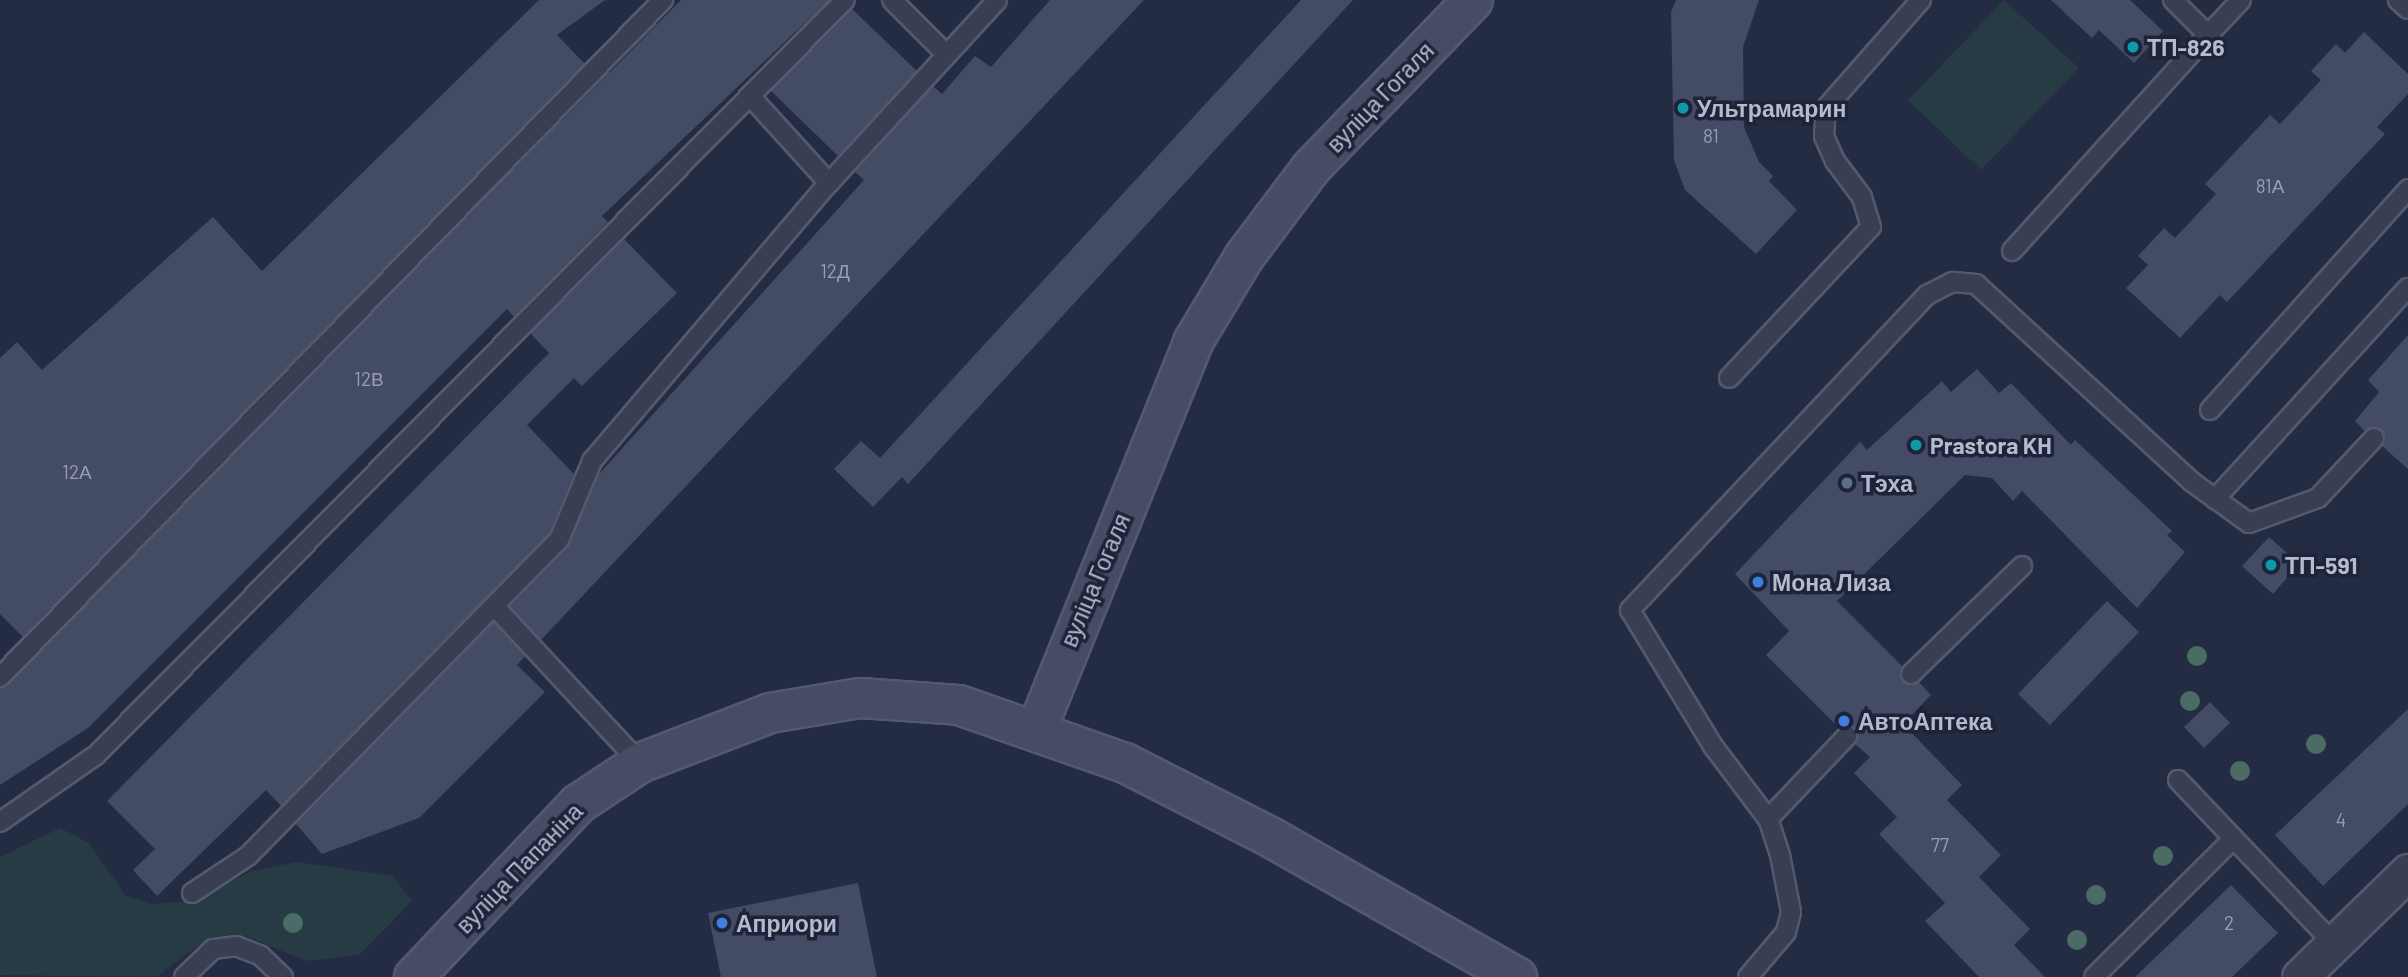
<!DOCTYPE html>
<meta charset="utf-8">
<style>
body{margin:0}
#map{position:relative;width:2408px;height:977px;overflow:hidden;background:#242c43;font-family:Barlow,sans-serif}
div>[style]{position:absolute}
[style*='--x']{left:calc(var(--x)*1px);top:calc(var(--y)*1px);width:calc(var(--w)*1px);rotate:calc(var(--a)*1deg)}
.green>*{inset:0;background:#263b44}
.building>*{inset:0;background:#434b65}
.roads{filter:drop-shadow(2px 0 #54596d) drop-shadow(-2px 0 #54596d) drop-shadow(0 2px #54596d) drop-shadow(0 -2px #54596d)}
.lane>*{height:18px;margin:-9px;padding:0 9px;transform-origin:9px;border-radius:9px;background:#393f53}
.street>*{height:35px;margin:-17.5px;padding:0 17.5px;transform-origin:17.5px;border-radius:17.5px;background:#393f53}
.secondary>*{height:38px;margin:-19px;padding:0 19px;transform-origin:19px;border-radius:19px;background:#464c66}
.trees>*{width:20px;height:20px;margin:-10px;border-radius:50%;background:#4b6b65}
.dots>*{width:19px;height:19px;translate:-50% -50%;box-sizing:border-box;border:4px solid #1d2338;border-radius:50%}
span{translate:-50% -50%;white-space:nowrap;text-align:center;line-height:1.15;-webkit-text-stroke:7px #1d2338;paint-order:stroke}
.number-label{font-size:19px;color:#999eb3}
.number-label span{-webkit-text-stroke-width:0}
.poi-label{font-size:23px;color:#b6bacd;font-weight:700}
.left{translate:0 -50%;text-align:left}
.street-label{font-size:23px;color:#b6bacd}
</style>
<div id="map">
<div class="green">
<div style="clip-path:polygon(2004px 0,2079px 68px,1981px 170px,1908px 100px)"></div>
<div style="clip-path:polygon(60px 828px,89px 843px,125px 895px,151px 904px,197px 900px,251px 871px,297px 862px,393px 876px,412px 901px,359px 955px,306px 961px,246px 936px,210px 937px,156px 977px,0 975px,0 857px)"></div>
</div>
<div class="building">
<div style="clip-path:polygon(539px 0,605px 0,557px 35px,585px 64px,23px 637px,0 614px,0 358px,17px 342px,42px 370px,213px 217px,262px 271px)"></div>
<div style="clip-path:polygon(681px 0,829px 0,602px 216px,608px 222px,514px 317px,507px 309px,88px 728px,0 785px,0 688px)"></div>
<div style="clip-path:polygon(1050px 0,1144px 0,541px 640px,510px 606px,567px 548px,599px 474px,864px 180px,855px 172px,933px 86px,942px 94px,975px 56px,991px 67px)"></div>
<div style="clip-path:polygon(1301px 0,1353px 0,908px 484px,902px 477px,873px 507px,834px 469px,861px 441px,880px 458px)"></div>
<div style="clip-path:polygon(1676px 0,1759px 0,1743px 47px,1744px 127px,1759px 162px,1773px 176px,1769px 181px,1797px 210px,1756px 254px,1685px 190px,1674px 160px,1671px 12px)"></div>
<div style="clip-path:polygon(2051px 0,2130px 0,2163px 31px,2134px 63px,2099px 30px,2092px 38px)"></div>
<div style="clip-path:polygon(852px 9px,917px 71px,838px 156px,771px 91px)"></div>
<div style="clip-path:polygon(2364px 32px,2408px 74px,2408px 94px,2377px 127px,2385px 134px,2227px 302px,2220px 295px,2180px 338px,2126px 288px,2148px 265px,2138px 256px,2164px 228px,2175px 238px,2216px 194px,2205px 184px,2270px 115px,2280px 124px,2321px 80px,2311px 71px,2336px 44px,2345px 53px)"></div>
<div style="clip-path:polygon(624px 239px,677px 293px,582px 386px,574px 378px,527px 425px,574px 474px,549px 534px,281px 806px,266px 790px,157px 896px,133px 870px,155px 849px,107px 801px,549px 353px,530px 333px)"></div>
<div style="clip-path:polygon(2408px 335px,2408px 469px,2382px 446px,2381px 429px,2365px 431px,2355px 421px,2379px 392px,2368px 380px)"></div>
<div style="clip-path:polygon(1977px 369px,1999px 393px,2011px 383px,2071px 445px,2075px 440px,2172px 531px,2167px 535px,2185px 552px,2137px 608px,2022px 491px,2013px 501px,1992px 478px,1965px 475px,1837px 601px,1903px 667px,1903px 682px,1919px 682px,1931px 695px,1903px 724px,1962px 785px,1947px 800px,2001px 855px,1979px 877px,2030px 929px,2014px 945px,2045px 977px,1979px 977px,1925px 921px,1945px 903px,1879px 834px,1897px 817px,1854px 773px,1870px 757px,1855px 744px,1858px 732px,1849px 725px,1839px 728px,1766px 655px,1789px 631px,1735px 574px,1860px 442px,1867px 450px,1942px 381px,1951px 392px)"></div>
<div style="clip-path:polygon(2269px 537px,2299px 564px,2273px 594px,2242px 566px)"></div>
<div style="clip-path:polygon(2107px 601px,2139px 632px,2050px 725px,2018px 694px)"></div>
<div style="clip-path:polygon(494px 622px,525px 656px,517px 665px,545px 692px,419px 818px,322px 854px,296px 824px)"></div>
<div style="clip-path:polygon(2210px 702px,2230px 723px,2204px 748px,2184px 727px)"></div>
<div style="clip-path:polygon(2408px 709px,2408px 804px,2323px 886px,2275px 835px)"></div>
<div style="clip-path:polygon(858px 883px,877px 977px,721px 977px,708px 913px)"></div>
<div style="clip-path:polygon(2231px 885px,2278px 933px,2232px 977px,2135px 977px)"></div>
</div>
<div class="roads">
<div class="lane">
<div style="--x:892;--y:0;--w:75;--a:45"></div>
<div style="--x:2173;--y:0;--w:49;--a:45"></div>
<div style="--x:2208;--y:35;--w:48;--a:-46.7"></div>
<div style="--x:2398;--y:0;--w:13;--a:42"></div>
<div style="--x:751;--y:97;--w:116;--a:47.8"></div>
<div style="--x:2012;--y:251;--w:292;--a:-47.8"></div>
<div style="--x:1729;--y:378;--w:207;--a:-46.8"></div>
<div style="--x:1871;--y:227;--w:31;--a:-107"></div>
<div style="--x:1862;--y:197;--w:45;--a:-126.9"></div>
<div style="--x:1835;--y:161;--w:27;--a:-114"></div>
<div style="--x:1824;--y:136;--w:28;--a:-86"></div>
<div style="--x:1826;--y:108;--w:144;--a:-48.7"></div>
<div style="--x:2210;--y:410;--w:297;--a:-48.1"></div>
<div style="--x:2215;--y:499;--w:286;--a:-47.6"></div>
<div style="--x:495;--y:607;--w:213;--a:47.1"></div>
<div style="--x:1911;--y:674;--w:155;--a:-44.2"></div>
<div style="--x:0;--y:677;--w:948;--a:-45.6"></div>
<div style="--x:2178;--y:780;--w:226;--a:46.4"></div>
<div style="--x:1768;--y:819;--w:115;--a:-46.4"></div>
<div style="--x:0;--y:822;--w:117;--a:-34.9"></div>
<div style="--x:96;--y:755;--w:1063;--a:-45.23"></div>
<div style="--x:192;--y:893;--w:67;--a:-33.5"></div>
<div style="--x:248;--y:856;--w:443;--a:-45.5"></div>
<div style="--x:559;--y:540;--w:86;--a:-67.3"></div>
<div style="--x:592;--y:461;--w:365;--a:-49.6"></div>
<div style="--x:829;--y:183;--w:248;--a:-47.4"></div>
<div style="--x:184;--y:977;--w:40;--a:-44"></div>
<div style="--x:213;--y:949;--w:23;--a:-7"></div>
<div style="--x:236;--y:946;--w:26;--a:21"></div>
<div style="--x:260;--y:955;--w:32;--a:44"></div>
<div style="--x:1748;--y:977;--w:59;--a:-49.8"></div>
<div style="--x:1786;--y:932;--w:21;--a:-76"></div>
<div style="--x:1791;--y:912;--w:58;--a:-100.9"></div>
<div style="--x:1780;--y:855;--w:38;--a:-108"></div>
<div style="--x:1768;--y:819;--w:91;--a:-127"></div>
<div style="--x:1713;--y:746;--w:159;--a:-121.4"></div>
<div style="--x:1630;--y:610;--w:433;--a:-46.7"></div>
<div style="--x:1927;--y:295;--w:29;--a:-27"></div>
<div style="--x:1953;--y:282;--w:23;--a:5"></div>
<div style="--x:1976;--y:284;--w:293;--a:42.5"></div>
<div style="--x:2192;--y:482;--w:70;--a:35.7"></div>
<div style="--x:2249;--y:523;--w:73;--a:-19.9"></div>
<div style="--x:2318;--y:498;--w:82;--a:-47"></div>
<div style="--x:2094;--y:977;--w:194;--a:-44.8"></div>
</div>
<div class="street">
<div style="--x:2300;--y:977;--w:151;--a:-44.2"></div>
</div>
<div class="secondary">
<div style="--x:1037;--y:729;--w:417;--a:-68"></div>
<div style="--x:1193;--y:342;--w:99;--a:-59"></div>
<div style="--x:1244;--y:257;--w:111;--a:-53"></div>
<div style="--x:1311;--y:168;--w:233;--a:-46"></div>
<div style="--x:414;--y:977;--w:238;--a:-46.5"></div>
<div style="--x:578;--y:804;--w:74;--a:-33.5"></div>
<div style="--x:640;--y:763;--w:139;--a:-21"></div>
<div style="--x:770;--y:713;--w:91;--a:-9.5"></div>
<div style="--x:860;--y:698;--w:99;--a:4"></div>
<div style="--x:959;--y:705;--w:176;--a:19.3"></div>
<div style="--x:1125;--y:763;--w:165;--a:27"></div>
<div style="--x:1272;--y:838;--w:282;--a:29.6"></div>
</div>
</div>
<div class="trees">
<div style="left:2197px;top:656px"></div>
<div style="left:2190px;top:701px"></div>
<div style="left:2316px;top:744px"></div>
<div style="left:2240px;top:771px"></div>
<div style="left:2163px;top:856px"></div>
<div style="left:2096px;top:895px"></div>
<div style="left:293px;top:923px"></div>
<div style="left:2077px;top:940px"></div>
</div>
<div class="dots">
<div style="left:2133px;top:47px;background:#0f9aa8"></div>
<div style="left:1683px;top:108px;background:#0f9aa8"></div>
<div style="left:1916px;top:445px;background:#0f9aa8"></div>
<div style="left:1847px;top:483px;background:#5c6f8a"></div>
<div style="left:2271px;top:565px;background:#0f9aa8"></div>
<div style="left:1758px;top:582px;background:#3f7fe0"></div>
<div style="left:1844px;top:721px;background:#3f7fe0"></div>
<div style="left:722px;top:923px;background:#3f7fe0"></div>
</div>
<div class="number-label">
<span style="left:1711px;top:136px">81</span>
<span style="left:2270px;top:186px">81А</span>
<span style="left:835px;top:271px">12Д</span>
<span style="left:369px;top:379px">12В</span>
<span style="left:77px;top:472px">12А</span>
<span style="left:2341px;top:820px">4</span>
<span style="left:1940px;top:845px">77</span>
<span style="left:2229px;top:923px">2</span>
</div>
<div class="poi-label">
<span class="left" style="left:2147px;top:47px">ТП-826</span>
<span class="left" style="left:1697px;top:108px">Ультрамарин</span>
<span class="left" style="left:1930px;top:445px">Prastora KH</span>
<span class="left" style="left:1861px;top:483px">Тэха</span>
<span class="left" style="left:2285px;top:565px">ТП-591</span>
<span class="left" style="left:1772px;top:582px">Мона Лиза</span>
<span class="left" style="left:1858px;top:721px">АвтоАптека</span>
<span class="left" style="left:736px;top:923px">Априори</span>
</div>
<div class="street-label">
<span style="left:1380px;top:97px;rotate:-46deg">вуліца Гогаля</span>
<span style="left:1095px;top:580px;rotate:-67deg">вуліца Гогаля</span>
<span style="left:519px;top:868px;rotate:-46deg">вуліца Папаніна</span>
</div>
</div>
